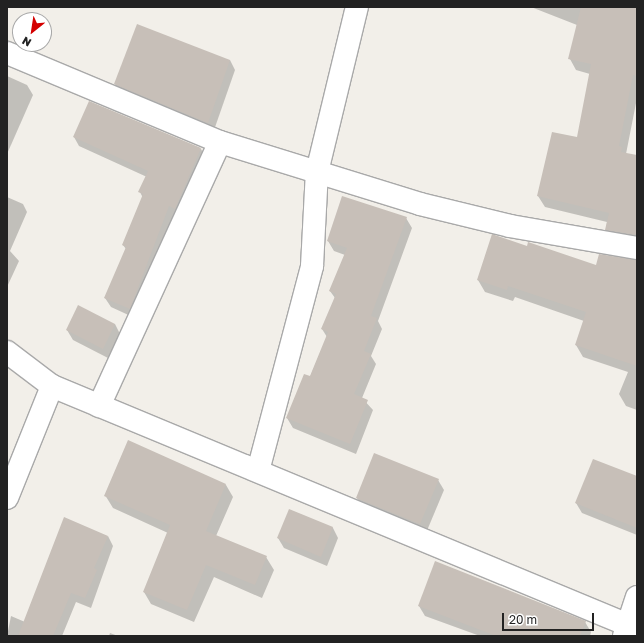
<!DOCTYPE html>
<style>
body{margin:0}
#map{position:relative;width:644px;height:643px;overflow:hidden;background:#f2efe9;font-family:"Golos Text",sans-serif}
div>[style]{position:absolute}
[style*='--x']{left:calc(var(--x)*1px);top:calc(var(--y)*1px);width:calc(var(--w)*1px);rotate:calc(var(--a)*1deg)}
.shadow>*{inset:0;background:#0003}
.building>*{inset:0;background:#c7bfb8}
.roads{filter:drop-shadow(1px 0 #a9a9a9) drop-shadow(-1px 0 #a9a9a9) drop-shadow(0 1px #a9a9a9) drop-shadow(0 -1px #a9a9a9)}
.minor>*{height:22px;margin:-11px;padding:0 11px;transform-origin:11px;border-radius:11px;background:#fff}
span{translate:-50% -50%;white-space:nowrap;text-align:center;line-height:1.15;-webkit-text-stroke:3px #fff;paint-order:stroke}
.frame{position:absolute;inset:0;border:8px solid #222;pointer-events:none}
.north{position:absolute;left:12px;top:12px;width:40px;height:40px;box-sizing:border-box;background:#fff;border:1px solid #a7a7a7;border-radius:50%;rotate:210deg;font-size:11px;font-weight:700;line-height:16px;text-align:center;color:#222}
.north::after{content:'';display:block;margin:auto;width:14px;height:18px;background:#d40000;clip-path:polygon(50% 0,100% 100%,50% 72%,0 100%)}
.scale{position:absolute;left:502px;top:613px;width:92px;height:18px;box-sizing:border-box;border:2px solid #222;border-top:0;padding-left:5px;font-size:12px;line-height:14px;white-space:nowrap;color:#222;-webkit-text-stroke:3px #fff;paint-order:stroke}
</style>
<div id="map">
<div class="shadow">
<div style="clip-path:polygon(531px 7px,637px 7px,637px 98px,626px 154px,637px 156px,637px 246px,612px 241px,606px 230px,607px 222px,545px 207px,538px 196px,578px 138px,590px 74px,576px 70px,570px 59px,577px 25px)"></div>
<div style="clip-path:polygon(230px 60px,235px 70px,213px 133px,121px 94px,115px 84px)"></div>
<div style="clip-path:polygon(7px 76px,27px 85px,33px 95px,7px 154px)"></div>
<div style="clip-path:polygon(74px 137px,201px 149px,206px 158px,181px 218px,174px 215px,135px 318px,111px 307px,105px 298px,126px 249px,123px 245px,143px 198px,140px 192px,147px 177px,79px 146px)"></div>
<div style="clip-path:polygon(7px 197px,23px 204px,27px 212px,10px 251px,19px 261px,7px 287px)"></div>
<div style="clip-path:polygon(406px 218px,412px 228px,378px 321px,382px 329px,371px 356px,376px 364px,362px 398px,373px 410px,356px 454px,293px 428px,287px 418px,310px 377px,327px 337px,322px 329px,335px 298px,330px 291px,345px 255px,334px 251px,328px 241px)"></div>
<div style="clip-path:polygon(527px 248px,597px 267px,637px 261px,637px 410px,626px 406px,619px 394px,628px 372px,583px 357px,576px 345px,584px 321px,515px 297px,513px 301px,485px 292px,478px 280px)"></div>
<div style="clip-path:polygon(115px 324px,120px 334px,108px 358px,73px 340px,67px 330px)"></div>
<div style="clip-path:polygon(637px 478px,637px 535px,582px 513px,576px 503px)"></div>
<div style="clip-path:polygon(438px 480px,444px 490px,426px 533px,363px 508px,357px 498px)"></div>
<div style="clip-path:polygon(226px 485px,233px 497px,216px 536px,266px 557px,274px 570px,262px 598px,214px 577px,194px 622px,151px 604px,144px 592px,168px 533px,113px 508px,105px 495px)"></div>
<div style="clip-path:polygon(290px 510px,333px 528px,338px 538px,327px 566px,284px 548px,278px 538px)"></div>
<div style="clip-path:polygon(108px 536px,113px 546px,91px 608px,76px 602px,62px 636px,7px 636px,11px 616px,25px 622px)"></div>
<div style="clip-path:polygon(419px 606px,585px 622px,591px 632px,590px 636px,480px 636px,425px 616px)"></div>
<div style="clip-path:polygon(110px 633px,118px 636px,109px 636px)"></div>
</div>
<div class="building">
<div style="clip-path:polygon(581px 7px,637px 7px,637px 76px,633px 75px,619px 146px,622px 147px,621px 152px,637px 155px,637px 235px,605px 230px,609px 213px,537px 196px,552px 132px,577px 137px,591px 64px,568px 59px)"></div>
<div style="clip-path:polygon(137px 24px,230px 60px,208px 123px,114px 84px)"></div>
<div style="clip-path:polygon(89px 101px,201px 148px,175px 209px,169px 206px,130px 309px,104px 298px,126px 247px,122px 245px,143px 194px,138px 192px,148px 171px,73px 137px)"></div>
<div style="clip-path:polygon(342px 196px,407px 217px,371px 316px,377px 318px,364px 351px,371px 354px,354px 394px,368px 400px,350px 444px,286px 418px,304px 374px,310px 376px,328px 332px,321px 329px,336px 294px,329px 291px,347px 248px,327px 241px)"></div>
<div style="clip-path:polygon(492px 234px,527px 246px,528px 242px,596px 265px,599px 254px,637px 260px,637px 366px,575px 345px,586px 312px,508px 286px,507px 290px,477px 280px)"></div>
<div style="clip-path:polygon(78px 305px,115px 324px,103px 349px,66px 330px)"></div>
<div style="clip-path:polygon(128px 440px,226px 484px,206px 531px,267px 556px,255px 585px,206px 565px,187px 610px,143px 592px,170px 525px,104px 496px)"></div>
<div style="clip-path:polygon(374px 453px,439px 479px,420px 524px,356px 498px)"></div>
<div style="clip-path:polygon(593px 459px,637px 476px,637px 528px,575px 503px)"></div>
<div style="clip-path:polygon(289px 509px,333px 527px,321px 557px,277px 538px)"></div>
<div style="clip-path:polygon(64px 517px,108px 536px,94px 568px,97px 570px,85px 598px,71px 593px,53px 636px,18px 636px)"></div>
<div style="clip-path:polygon(435px 561px,586px 621px,580px 636px,496px 636px,418px 606px)"></div>
</div>
<div class="roads">
<div class="minor">
<div style="--x:7;--y:53;--w:231;--a:22.7"></div>
<div style="--x:220;--y:142;--w:209;--a:17.2"></div>
<div style="--x:420;--y:204;--w:93;--a:13.7"></div>
<div style="--x:510;--y:226;--w:129;--a:9.8"></div>
<div style="--x:7;--y:352;--w:56;--a:37.1"></div>
<div style="--x:52;--y:386;--w:624;--a:22.54"></div>
<div style="--x:99;--y:406;--w:290;--a:-65.4"></div>
<div style="--x:258;--y:471;--w:212;--a:-75.2"></div>
<div style="--x:312;--y:266;--w:94;--a:-87"></div>
<div style="--x:317;--y:172;--w:170;--a:-76.4"></div>
<div style="--x:7;--y:498;--w:121;--a:-68.1"></div>
<div style="--x:624;--y:636;--w:41;--a:-71.6"></div>
</div>
</div>
<div class="frame"></div>
<div class="north">N</div>
<div class="scale">20 m</div>
</div>
